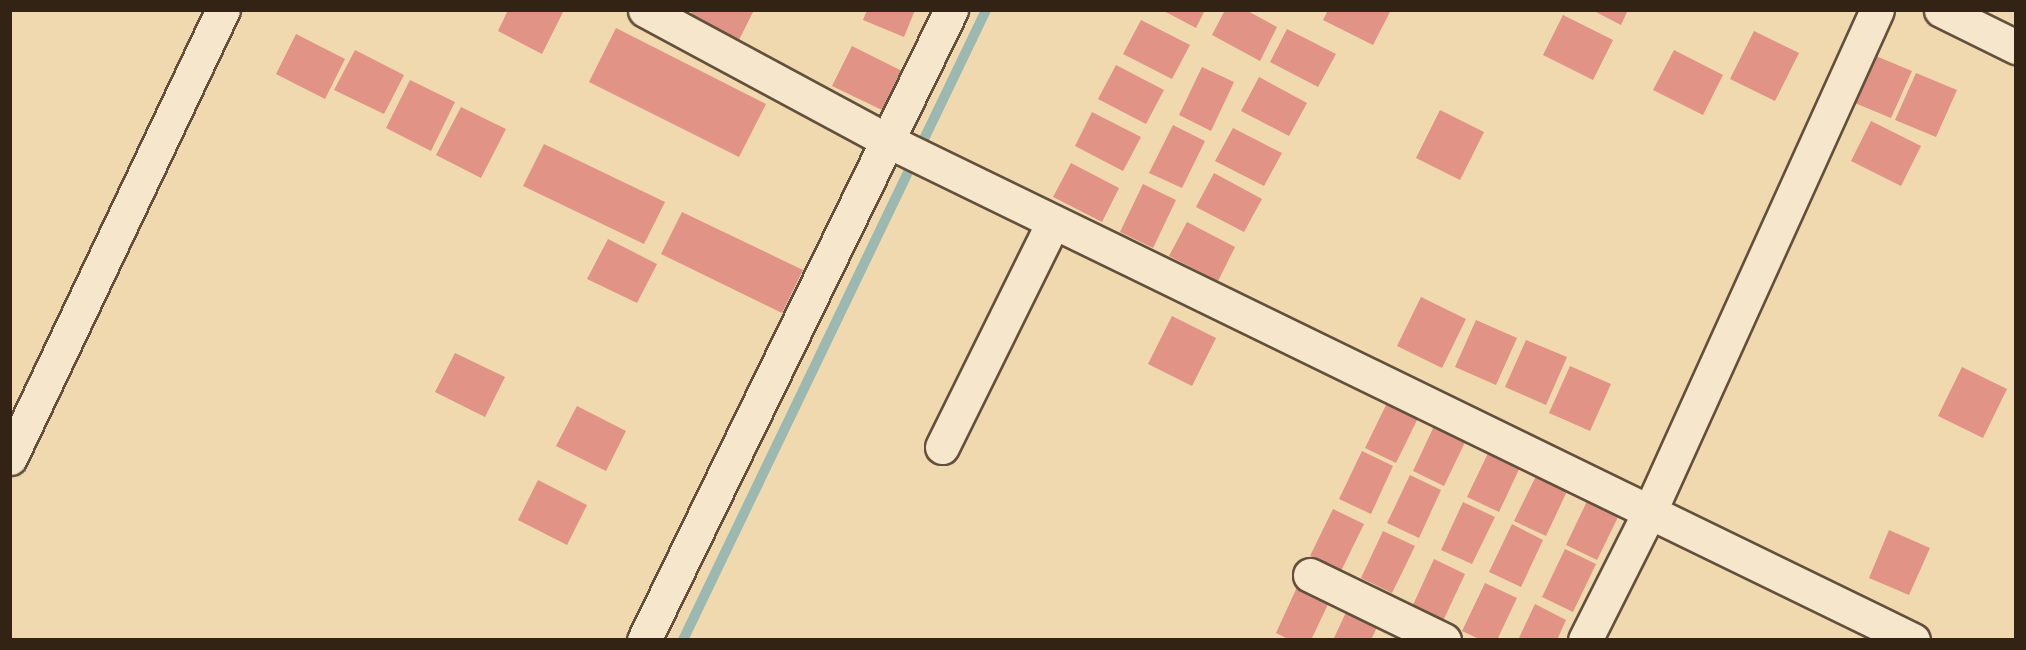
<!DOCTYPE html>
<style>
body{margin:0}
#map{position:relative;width:2026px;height:650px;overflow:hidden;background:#f1d9af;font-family:Alegreya,serif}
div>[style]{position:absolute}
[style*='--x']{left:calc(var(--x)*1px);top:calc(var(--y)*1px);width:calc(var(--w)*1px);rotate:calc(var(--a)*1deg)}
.stream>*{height:10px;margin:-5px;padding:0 5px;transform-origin:5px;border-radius:5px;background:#9cb9b1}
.building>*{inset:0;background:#e19385}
.roads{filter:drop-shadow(2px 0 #62503c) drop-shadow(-2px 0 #62503c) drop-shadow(0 2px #62503c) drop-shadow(0 -2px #62503c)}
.minor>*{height:33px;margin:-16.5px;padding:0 16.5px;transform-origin:16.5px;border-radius:16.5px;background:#f6e6cb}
span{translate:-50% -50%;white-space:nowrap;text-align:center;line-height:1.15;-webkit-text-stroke:4.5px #f6e6cb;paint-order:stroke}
.frame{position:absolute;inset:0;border:12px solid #332315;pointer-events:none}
</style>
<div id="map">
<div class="stream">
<div style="--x:683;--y:640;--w:699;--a:-64.31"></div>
</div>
<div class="building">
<div style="clip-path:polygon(508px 10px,564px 10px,542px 54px,498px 31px)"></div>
<div style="clip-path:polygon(693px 10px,754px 10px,736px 46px,687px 21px)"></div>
<div style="clip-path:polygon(867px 10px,915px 10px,904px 37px,863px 20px)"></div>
<div style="clip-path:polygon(1162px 10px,1205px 10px,1196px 28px)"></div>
<div style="clip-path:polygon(1225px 10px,1246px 10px,1277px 27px,1260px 61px,1212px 35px)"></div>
<div style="clip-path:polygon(1328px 10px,1391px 10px,1373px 45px,1323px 20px)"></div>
<div style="clip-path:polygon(1592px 10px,1628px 10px,1621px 25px)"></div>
<div style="clip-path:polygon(1563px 15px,1613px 40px,1593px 80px,1543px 55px)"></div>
<div style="clip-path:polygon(1141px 20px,1190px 45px,1172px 79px,1123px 54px)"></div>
<div style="clip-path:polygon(616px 28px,766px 104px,739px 157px,589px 82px)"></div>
<div style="clip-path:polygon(1287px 29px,1336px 54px,1318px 87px,1270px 62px)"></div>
<div style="clip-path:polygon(1754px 31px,1799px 53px,1775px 101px,1730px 79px)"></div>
<div style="clip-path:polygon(296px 34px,345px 59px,325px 99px,276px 74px)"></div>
<div style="clip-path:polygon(852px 46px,902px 71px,882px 110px,832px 86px)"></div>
<div style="clip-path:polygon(355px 50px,404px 75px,384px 114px,334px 90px)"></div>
<div style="clip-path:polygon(1674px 50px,1723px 75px,1703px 115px,1653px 90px)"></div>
<div style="clip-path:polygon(1871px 54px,1912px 71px,1891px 118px,1850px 101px)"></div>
<div style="clip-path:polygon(1116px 65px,1164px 90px,1146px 124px,1098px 99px)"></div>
<div style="clip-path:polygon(1202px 67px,1234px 82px,1211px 131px,1179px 115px)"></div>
<div style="clip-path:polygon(1916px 73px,1957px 90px,1936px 137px,1895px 120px)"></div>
<div style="clip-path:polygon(1259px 77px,1307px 103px,1289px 136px,1241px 111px)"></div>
<div style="clip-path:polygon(410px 80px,455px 102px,431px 151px,386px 128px)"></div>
<div style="clip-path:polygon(461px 107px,506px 129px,481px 178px,436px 155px)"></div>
<div style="clip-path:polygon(1440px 110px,1484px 132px,1460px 180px,1416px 158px)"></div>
<div style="clip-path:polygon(1092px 112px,1141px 137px,1123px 171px,1075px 146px)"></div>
<div style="clip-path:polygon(1871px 121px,1921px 146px,1901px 186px,1851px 161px)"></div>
<div style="clip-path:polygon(1173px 125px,1205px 141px,1182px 188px,1149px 173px)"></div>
<div style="clip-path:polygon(1233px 128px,1282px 153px,1264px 186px,1215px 161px)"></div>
<div style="clip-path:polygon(544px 144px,665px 202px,644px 244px,523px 186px)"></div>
<div style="clip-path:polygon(1071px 163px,1119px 188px,1102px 222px,1053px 197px)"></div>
<div style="clip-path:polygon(1214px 173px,1262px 199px,1244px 232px,1196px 207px)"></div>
<div style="clip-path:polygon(1143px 184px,1176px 200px,1153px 248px,1120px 232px)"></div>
<div style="clip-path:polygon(682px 212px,803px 270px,782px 313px,661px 254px)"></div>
<div style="clip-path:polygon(1187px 222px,1235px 247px,1218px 281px,1169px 256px)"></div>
<div style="clip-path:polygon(608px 239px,657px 264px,637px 303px,587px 279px)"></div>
<div style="clip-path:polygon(1421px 297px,1466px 319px,1442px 368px,1397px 346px)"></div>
<div style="clip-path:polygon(1172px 316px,1216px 338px,1192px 386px,1148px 364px)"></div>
<div style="clip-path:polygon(1476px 320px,1517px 338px,1496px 385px,1455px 367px)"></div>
<div style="clip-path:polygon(1526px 340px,1567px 357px,1546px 405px,1505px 387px)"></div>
<div style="clip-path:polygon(455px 353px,505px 377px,485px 417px,435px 392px)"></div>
<div style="clip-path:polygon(1570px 366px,1611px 384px,1590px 431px,1549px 413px)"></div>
<div style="clip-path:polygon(1962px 367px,2007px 389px,1983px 438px,1938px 416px)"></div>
<div style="clip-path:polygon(1388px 401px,1419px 416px,1396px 463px,1365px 448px)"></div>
<div style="clip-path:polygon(577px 406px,626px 431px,606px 471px,556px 446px)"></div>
<div style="clip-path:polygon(1435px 424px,1467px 438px,1444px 486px,1413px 471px)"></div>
<div style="clip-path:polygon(1490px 449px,1521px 465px,1499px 512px,1467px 497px)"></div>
<div style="clip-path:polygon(1362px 451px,1393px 466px,1371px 514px,1339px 499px)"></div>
<div style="clip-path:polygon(1537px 474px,1568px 489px,1546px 536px,1514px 521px)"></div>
<div style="clip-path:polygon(1410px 475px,1441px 490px,1419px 538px,1387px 523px)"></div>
<div style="clip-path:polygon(538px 480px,587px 505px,567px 545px,518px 520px)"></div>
<div style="clip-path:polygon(1589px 497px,1620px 513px,1597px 560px,1566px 545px)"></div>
<div style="clip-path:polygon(1463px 502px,1495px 517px,1472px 564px,1441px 550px)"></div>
<div style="clip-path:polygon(1333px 509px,1364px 524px,1341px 571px,1310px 556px)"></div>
<div style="clip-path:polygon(1512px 524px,1543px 540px,1521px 587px,1489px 572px)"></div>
<div style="clip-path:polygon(1889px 530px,1930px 548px,1909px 595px,1869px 578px)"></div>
<div style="clip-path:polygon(1383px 531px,1415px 546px,1392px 593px,1361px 578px)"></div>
<div style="clip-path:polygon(1565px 549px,1596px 564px,1573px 612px,1542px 597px)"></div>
<div style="clip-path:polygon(1434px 559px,1465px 574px,1443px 621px,1412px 607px)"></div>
<div style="clip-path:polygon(1485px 583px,1517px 598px,1497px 640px,1481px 640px,1462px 631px)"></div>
<div style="clip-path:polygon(1298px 585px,1330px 600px,1311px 640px,1290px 640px,1276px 633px)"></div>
<div style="clip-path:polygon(1535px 604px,1566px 620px,1557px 640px,1518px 640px)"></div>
<div style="clip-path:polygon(1348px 608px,1379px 623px,1371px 640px,1333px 640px)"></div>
</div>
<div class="roads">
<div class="minor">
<div style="--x:645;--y:10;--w:276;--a:28.3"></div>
<div style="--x:888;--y:141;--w:1140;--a:25.96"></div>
<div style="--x:1941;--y:10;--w:84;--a:26.3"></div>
<div style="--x:942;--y:447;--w:251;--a:-63.7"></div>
<div style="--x:10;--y:458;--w:496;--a:-64.6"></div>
<div style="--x:1310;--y:575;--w:149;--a:25.9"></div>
<div style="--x:644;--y:640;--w:701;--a:-64.02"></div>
<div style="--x:1585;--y:640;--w:142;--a:-63.3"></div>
<div style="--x:1649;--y:513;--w:552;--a:-65.62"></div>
</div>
</div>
<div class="frame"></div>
</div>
